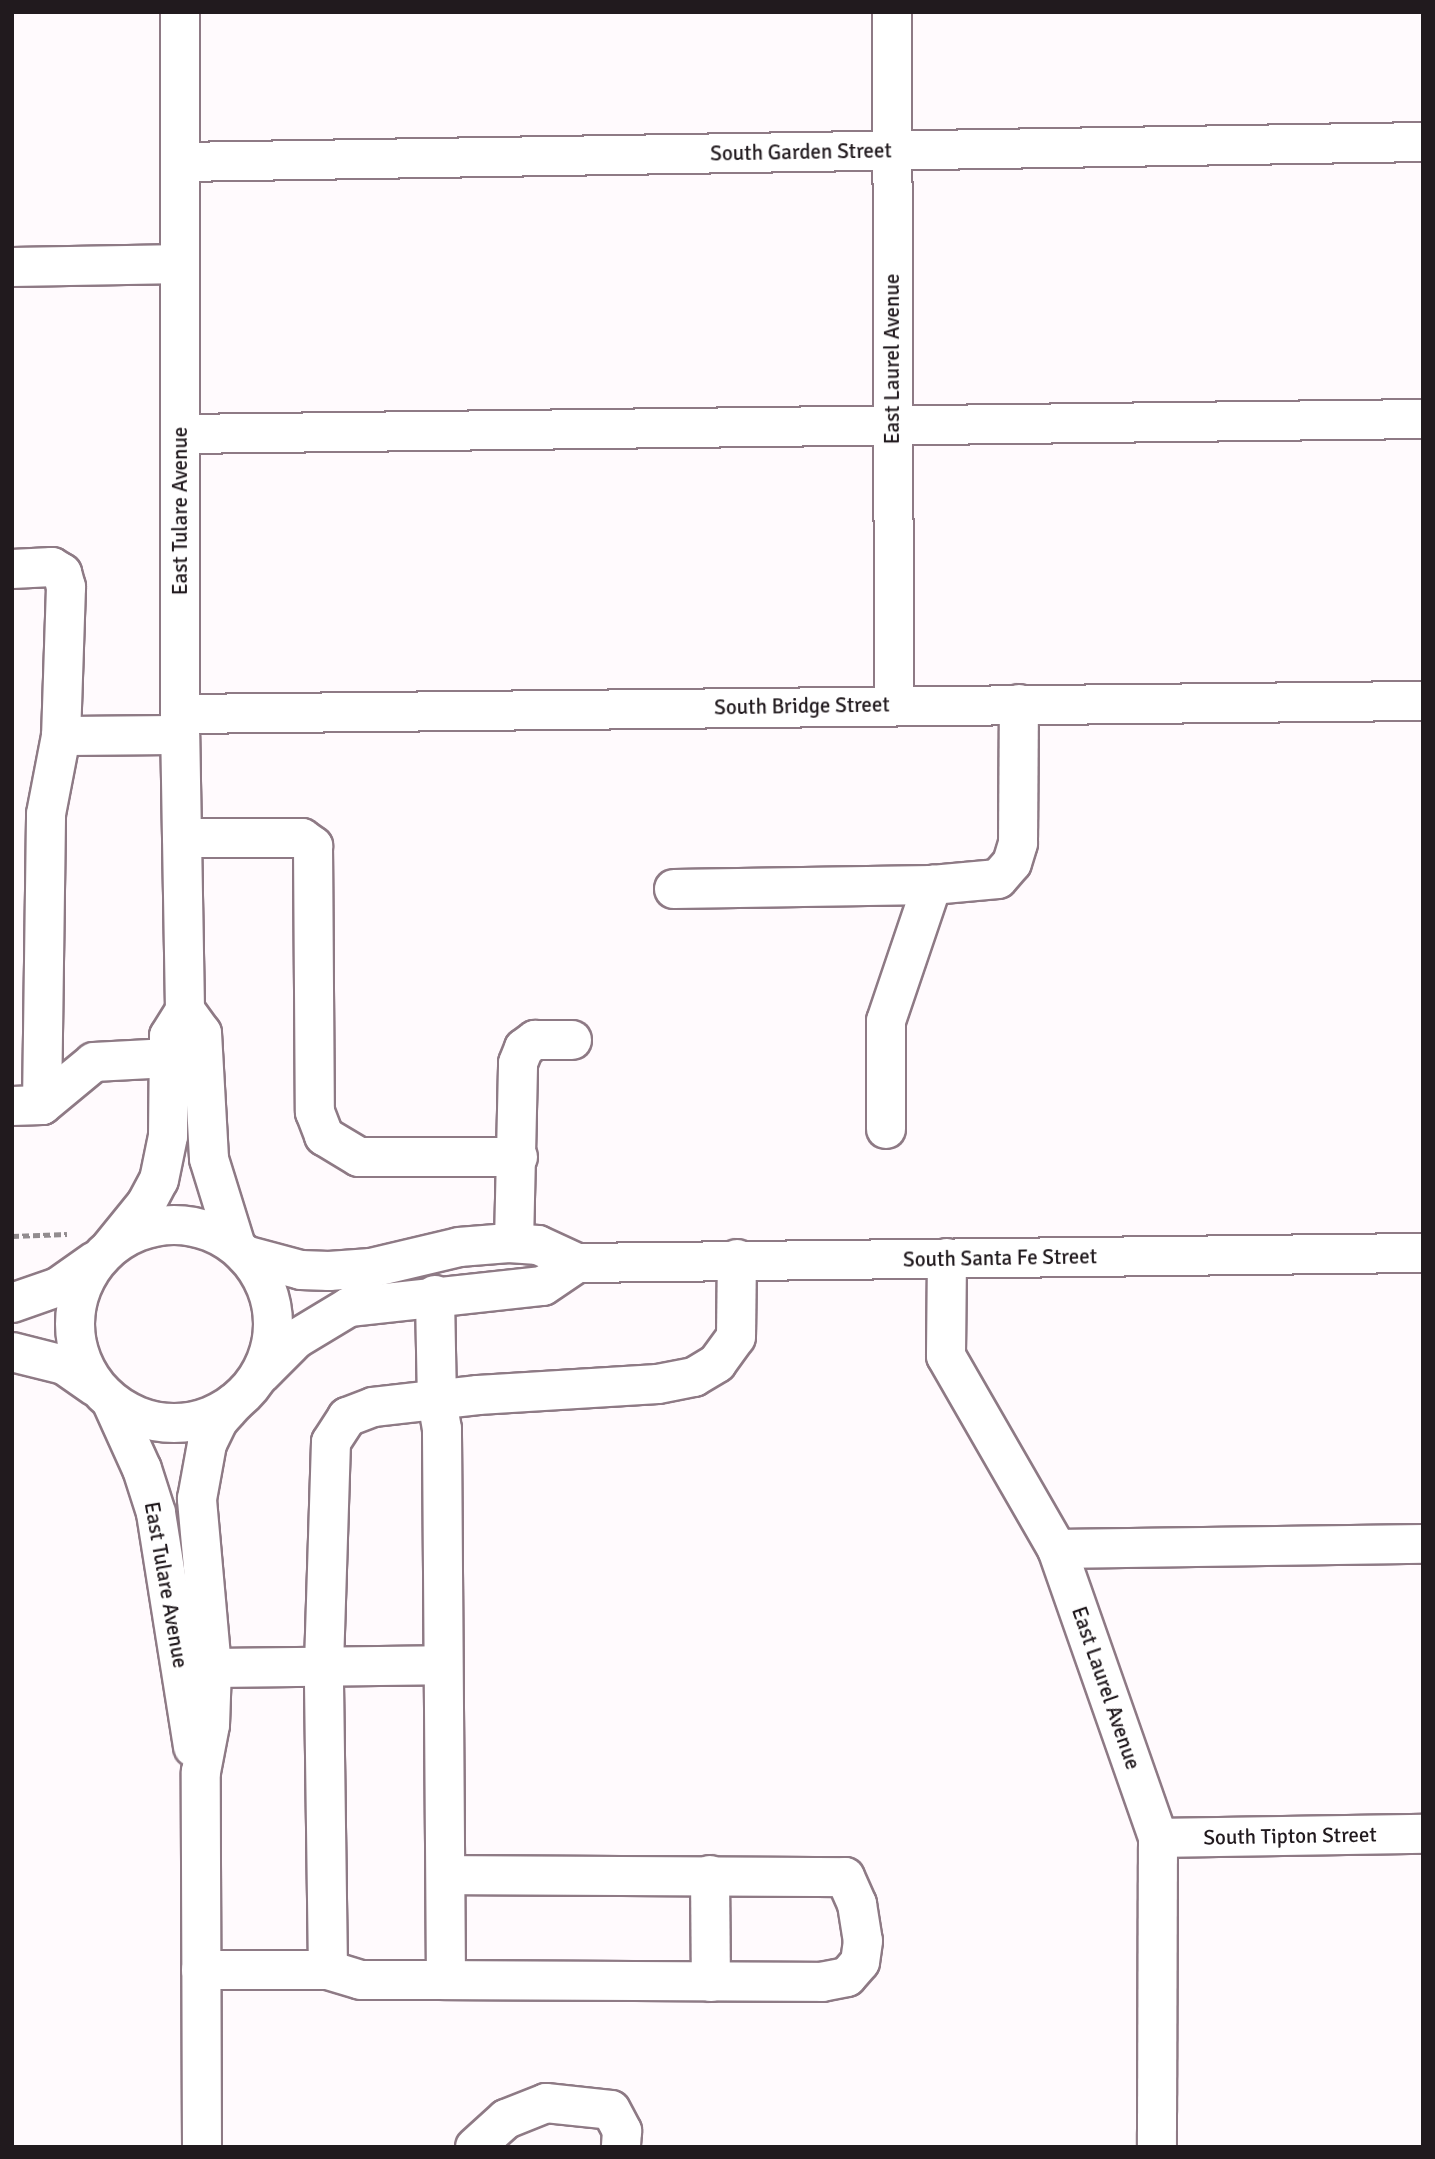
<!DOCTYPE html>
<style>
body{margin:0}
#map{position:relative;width:1435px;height:2159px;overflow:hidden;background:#fffafd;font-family:Signika,sans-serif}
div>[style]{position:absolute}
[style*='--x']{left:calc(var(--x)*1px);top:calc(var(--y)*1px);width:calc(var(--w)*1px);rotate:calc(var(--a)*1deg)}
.path>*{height:4.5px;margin-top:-2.25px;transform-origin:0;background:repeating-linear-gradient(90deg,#928c8f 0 7px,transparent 0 10.5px)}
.roads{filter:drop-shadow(2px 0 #8e7a85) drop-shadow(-2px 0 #8e7a85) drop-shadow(0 2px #8e7a85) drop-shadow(0 -2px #8e7a85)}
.minor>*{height:38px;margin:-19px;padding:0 19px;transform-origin:19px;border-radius:19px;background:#fff}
.minor>.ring{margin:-19px;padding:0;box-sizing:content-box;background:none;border:38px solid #fff;border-radius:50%}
span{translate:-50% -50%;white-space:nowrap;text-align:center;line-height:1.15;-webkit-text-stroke:6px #fff;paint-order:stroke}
.street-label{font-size:21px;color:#211a1e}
.frame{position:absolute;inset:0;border:14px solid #211a1e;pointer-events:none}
</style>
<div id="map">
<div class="path">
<div style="--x:12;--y:1236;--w:55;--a:-2.1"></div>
</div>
<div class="roads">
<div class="minor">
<div style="--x:892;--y:12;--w:693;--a:89.83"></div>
<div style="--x:180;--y:162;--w:1243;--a:-0.92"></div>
<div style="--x:12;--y:267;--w:167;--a:-1"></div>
<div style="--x:180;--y:434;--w:1243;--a:-0.69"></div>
<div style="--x:12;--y:569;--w:40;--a:-2.9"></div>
<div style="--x:52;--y:567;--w:12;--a:31"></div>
<div style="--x:62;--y:573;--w:15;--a:74"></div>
<div style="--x:66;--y:587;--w:149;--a:91.9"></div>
<div style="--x:180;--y:714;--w:1243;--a:-0.6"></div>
<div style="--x:182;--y:838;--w:120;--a:0"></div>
<div style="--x:302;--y:838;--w:14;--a:36"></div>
<div style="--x:313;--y:846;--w:266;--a:89.6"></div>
<div style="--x:315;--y:1112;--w:26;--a:69"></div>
<div style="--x:324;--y:1136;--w:41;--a:31"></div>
<div style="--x:359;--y:1157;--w:159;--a:0"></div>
<div style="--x:674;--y:889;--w:258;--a:-0.9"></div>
<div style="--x:932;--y:885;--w:66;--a:-5.2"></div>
<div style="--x:998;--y:879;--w:21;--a:-49"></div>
<div style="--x:1012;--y:863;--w:21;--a:-73"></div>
<div style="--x:1018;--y:843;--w:139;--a:-89.6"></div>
<div style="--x:185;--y:1010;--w:29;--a:54"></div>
<div style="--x:202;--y:1033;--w:126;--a:86.8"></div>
<div style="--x:209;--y:1159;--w:91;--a:72.8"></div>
<div style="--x:42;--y:1105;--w:291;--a:-89.2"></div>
<div style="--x:46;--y:814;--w:79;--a:-79.1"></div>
<div style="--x:61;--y:736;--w:119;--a:-0.5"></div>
<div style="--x:12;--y:1106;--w:30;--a:-2"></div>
<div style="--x:42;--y:1105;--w:67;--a:-39.6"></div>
<div style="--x:94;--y:1062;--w:75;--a:-3.1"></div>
<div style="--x:886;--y:1129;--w:108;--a:-90"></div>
<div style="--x:886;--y:1021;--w:144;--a:-71.3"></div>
<div class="ring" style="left:75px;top:1225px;width:160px;height:160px"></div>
<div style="--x:514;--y:1243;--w:180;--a:-88.7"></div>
<div style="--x:518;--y:1063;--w:16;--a:-68"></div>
<div style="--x:524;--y:1048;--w:14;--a:-36"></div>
<div style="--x:535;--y:1040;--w:37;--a:0"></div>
<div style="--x:111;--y:1247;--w:55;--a:-50.9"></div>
<div style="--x:146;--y:1204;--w:27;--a:-62"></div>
<div style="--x:159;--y:1180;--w:45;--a:-78.4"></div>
<div style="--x:168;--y:1136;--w:100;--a:-89.4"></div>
<div style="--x:169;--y:1036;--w:31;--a:-58"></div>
<div style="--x:185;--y:1010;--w:275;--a:-91"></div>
<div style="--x:180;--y:735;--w:723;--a:-90"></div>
<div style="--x:245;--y:1255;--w:58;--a:15"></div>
<div style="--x:301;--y:1270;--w:28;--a:2"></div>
<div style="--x:329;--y:1271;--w:42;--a:-4.1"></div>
<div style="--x:371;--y:1268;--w:90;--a:-13.4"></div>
<div style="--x:459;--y:1247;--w:50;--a:-4.6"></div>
<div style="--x:509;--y:1243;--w:29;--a:4"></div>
<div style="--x:538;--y:1245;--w:43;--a:24.8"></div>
<div style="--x:577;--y:1263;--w:846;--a:-0.68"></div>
<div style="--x:947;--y:1258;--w:98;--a:90.6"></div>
<div style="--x:946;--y:1356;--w:223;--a:60.1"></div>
<div style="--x:1057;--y:1549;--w:306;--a:70.7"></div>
<div style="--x:1158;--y:1838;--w:309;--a:90.2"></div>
<div style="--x:12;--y:1303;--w:49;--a:-19.2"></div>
<div style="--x:58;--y:1287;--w:45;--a:-35.1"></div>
<div style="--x:12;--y:1352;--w:54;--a:14"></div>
<div style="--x:64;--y:1365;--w:38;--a:35"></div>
<div style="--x:261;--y:1374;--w:49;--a:-45"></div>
<div style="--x:296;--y:1339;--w:62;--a:-31.1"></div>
<div style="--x:349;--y:1307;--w:195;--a:-6.2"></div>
<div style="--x:543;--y:1286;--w:41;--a:-34.1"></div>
<div style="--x:112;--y:1403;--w:72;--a:65.6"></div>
<div style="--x:142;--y:1469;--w:46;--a:72.3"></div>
<div style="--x:156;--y:1513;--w:237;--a:81"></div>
<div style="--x:1057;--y:1549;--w:366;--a:-0.8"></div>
<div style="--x:212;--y:1668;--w:231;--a:-0.7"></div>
<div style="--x:1158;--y:1838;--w:265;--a:-0.9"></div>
<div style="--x:446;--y:1875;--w:399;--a:0.3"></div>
<div style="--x:845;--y:1877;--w:30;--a:66"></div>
<div style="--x:857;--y:1904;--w:37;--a:81"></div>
<div style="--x:863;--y:1941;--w:21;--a:98"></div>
<div style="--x:860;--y:1962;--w:20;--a:131"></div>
<div style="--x:847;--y:1977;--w:25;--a:169"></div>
<div style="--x:822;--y:1982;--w:376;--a:-179.7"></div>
<div style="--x:710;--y:1875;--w:107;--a:89.5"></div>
<div style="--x:201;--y:1970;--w:127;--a:0"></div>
<div style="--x:328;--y:1970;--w:34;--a:17"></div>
<div style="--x:361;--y:1980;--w:85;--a:0"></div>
<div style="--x:446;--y:1980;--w:551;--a:-90.42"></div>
<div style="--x:442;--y:1429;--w:27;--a:-100"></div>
<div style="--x:437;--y:1402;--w:107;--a:-91.1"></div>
<div style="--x:328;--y:1970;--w:305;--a:-90.8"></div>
<div style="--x:324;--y:1665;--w:223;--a:-88.2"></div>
<div style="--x:331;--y:1442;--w:30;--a:-57"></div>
<div style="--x:347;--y:1417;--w:28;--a:-21"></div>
<div style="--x:373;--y:1407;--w:106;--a:-6.5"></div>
<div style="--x:478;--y:1395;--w:180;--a:-3.5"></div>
<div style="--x:658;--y:1384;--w:37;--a:-11"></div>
<div style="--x:694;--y:1377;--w:27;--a:-31"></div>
<div style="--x:717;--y:1363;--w:32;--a:-54"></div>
<div style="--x:736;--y:1337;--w:78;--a:-89.3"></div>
<div style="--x:202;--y:2147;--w:375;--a:-90.2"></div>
<div style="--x:201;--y:1772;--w:48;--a:-79.2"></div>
<div style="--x:210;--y:1725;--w:57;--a:-88"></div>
<div style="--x:212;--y:1668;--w:170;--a:-95.1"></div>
<div style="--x:197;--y:1499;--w:56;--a:-79.7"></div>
<div style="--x:207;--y:1444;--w:25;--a:-64"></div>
<div style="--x:218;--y:1421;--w:24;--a:-48"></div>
<div style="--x:475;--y:2147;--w:42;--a:-42.1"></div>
<div style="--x:506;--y:2119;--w:43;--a:-21.8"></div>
<div style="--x:546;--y:2103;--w:65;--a:6.1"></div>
<div style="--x:611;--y:2110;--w:24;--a:62"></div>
<div style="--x:622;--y:2131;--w:16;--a:94"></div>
</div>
</div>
<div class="street-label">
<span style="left:801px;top:152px;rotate:-1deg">South Garden Street</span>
<span style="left:892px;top:359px;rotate:-90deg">East Laurel Avenue</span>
<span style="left:180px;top:511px;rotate:-90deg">East Tulare Avenue</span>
<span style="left:802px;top:706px;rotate:-1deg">South Bridge Street</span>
<span style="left:1000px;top:1258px;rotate:-1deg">South Santa Fe Street</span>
<span style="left:166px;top:1585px;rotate:80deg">East Tulare Avenue</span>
<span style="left:1106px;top:1688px;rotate:71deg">East Laurel Avenue</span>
<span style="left:1290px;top:1836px;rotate:-1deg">South Tipton Street</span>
</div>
<div class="frame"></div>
</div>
